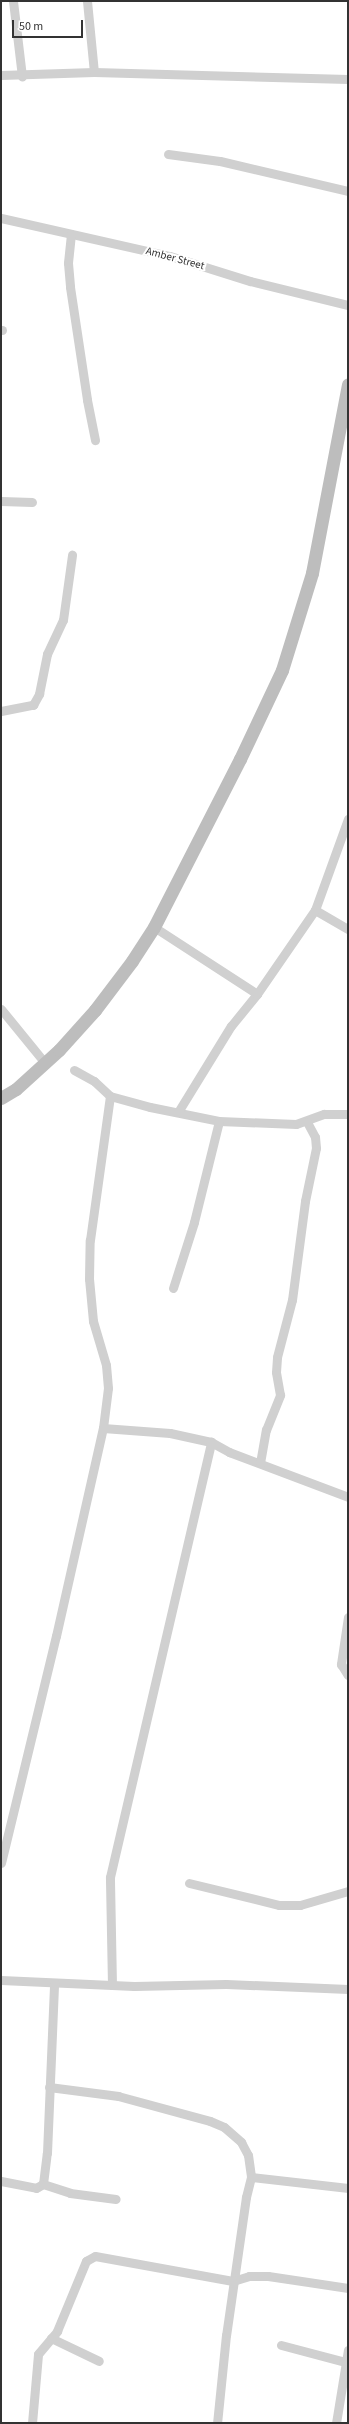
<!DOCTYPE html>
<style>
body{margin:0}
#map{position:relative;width:349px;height:2424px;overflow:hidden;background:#fff;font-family:"Source Sans 3",sans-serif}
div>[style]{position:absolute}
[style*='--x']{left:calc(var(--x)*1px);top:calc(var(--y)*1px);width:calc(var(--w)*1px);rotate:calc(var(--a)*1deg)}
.street>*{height:9px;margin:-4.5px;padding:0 4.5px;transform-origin:4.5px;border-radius:4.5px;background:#d0d0d0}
.secondary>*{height:13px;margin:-6.5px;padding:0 6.5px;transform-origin:6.5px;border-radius:6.5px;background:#bdbdbd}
span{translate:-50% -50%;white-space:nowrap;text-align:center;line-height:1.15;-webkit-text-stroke:4px #fff;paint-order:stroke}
.street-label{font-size:11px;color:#333}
.frame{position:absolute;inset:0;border:2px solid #333;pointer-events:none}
.scale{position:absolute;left:12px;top:20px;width:71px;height:18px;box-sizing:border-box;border:2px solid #333;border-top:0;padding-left:5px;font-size:12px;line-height:14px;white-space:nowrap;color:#333;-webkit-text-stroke:3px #fff;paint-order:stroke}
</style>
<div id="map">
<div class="street">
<div style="--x:13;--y:1;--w:76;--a:83.2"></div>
<div style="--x:87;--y:1;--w:71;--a:84.4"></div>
<div style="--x:1;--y:75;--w:93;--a:-1.8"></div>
<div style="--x:94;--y:72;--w:254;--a:1.6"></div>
<div style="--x:168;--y:154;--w:52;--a:7.7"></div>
<div style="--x:220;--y:161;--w:131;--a:13.2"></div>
<div style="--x:1;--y:218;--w:173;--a:12.7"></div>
<div style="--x:170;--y:256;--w:84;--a:17.4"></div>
<div style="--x:250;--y:281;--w:101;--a:13.8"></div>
<div style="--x:71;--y:234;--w:29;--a:96"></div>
<div style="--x:68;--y:263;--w:24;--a:85"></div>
<div style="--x:70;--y:287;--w:114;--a:81.4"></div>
<div style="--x:87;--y:400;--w:41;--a:78.7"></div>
<div style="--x:1;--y:330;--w:1;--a:0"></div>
<div style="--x:1;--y:501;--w:31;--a:2"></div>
<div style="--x:1;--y:711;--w:33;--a:-11"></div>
<div style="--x:33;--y:705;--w:13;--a:-61"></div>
<div style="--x:39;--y:694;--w:41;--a:-78.7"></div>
<div style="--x:47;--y:654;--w:38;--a:-65"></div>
<div style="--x:63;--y:620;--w:66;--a:-82.1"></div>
<div style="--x:315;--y:910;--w:38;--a:30"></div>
<div style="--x:154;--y:927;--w:123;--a:33"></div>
<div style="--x:1;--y:1009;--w:70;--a:50.8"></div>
<div style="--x:74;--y:1070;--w:23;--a:29"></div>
<div style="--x:94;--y:1081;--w:22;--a:43"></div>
<div style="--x:110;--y:1096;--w:41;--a:15.4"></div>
<div style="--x:150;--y:1107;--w:70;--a:11.5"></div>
<div style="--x:219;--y:1121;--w:77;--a:2.2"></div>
<div style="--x:296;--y:1124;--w:30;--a:-20"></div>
<div style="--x:324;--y:1114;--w:24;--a:0"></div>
<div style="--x:178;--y:1112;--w:101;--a:-58.4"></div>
<div style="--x:231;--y:1026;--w:41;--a:-50.9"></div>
<div style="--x:257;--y:994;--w:102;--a:-55.4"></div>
<div style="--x:315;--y:910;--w:97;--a:-70.1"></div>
<div style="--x:173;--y:1288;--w:69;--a:-72.3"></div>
<div style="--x:194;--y:1222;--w:104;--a:-76.1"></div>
<div style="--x:103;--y:1428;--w:67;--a:4.3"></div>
<div style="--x:170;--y:1433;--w:42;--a:12.4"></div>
<div style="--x:211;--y:1442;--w:21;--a:29"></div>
<div style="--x:229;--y:1452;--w:127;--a:20.7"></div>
<div style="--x:260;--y:1463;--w:34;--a:-80"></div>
<div style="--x:266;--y:1430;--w:38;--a:-68"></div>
<div style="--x:280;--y:1395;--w:23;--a:-100"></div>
<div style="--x:276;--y:1372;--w:15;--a:-86"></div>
<div style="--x:277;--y:1357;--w:59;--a:-75.3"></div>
<div style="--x:292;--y:1300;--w:100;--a:-82.5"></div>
<div style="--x:305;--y:1201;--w:54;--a:-78.3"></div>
<div style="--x:316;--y:1148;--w:11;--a:-95"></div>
<div style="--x:315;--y:1137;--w:17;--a:-118"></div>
<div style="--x:348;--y:1617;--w:48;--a:98.5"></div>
<div style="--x:341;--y:1664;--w:13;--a:58"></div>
<div style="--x:1;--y:1863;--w:234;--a:-76.4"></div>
<div style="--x:56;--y:1636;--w:213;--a:-77.3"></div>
<div style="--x:103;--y:1428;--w:40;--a:-82.9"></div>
<div style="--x:108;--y:1388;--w:23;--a:-95"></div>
<div style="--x:106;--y:1365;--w:46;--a:-106.5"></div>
<div style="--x:93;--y:1321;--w:42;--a:-95.4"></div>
<div style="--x:89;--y:1279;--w:39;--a:-89"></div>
<div style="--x:90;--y:1240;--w:145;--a:-82.1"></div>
<div style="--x:189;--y:1883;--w:93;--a:13.7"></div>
<div style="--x:279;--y:1905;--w:21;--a:0"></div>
<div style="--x:300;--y:1905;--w:50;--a:-16.3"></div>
<div style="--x:1;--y:1980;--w:133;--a:2.6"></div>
<div style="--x:134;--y:1986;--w:92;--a:-1.2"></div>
<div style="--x:226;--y:1984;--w:122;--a:2.3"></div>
<div style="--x:112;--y:1985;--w:108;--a:-91.1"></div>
<div style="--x:110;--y:1877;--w:447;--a:-76.9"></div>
<div style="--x:49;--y:2087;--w:70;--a:7.4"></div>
<div style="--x:118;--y:2096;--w:95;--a:15.2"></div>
<div style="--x:210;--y:2121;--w:15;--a:23"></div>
<div style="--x:224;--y:2127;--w:23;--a:41"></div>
<div style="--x:241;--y:2142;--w:15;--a:62"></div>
<div style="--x:248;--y:2155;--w:22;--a:82"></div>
<div style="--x:251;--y:2177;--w:21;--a:104"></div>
<div style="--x:246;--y:2197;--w:139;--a:98.2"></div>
<div style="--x:226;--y:2335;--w:88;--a:95.8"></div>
<div style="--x:251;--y:2177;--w:98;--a:6.5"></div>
<div style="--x:1;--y:2181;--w:36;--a:11"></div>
<div style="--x:36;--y:2188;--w:8;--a:-30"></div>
<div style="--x:43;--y:2184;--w:31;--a:-83"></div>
<div style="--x:47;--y:2153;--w:170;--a:-87.6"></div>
<div style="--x:43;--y:2184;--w:28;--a:18"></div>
<div style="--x:70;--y:2193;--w:46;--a:7.4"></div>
<div style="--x:51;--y:2338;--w:53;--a:25.6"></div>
<div style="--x:281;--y:2345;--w:66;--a:14.9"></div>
<div style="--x:32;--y:2423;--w:69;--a:-85"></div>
<div style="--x:38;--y:2354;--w:30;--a:-50"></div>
<div style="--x:57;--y:2331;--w:76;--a:-67.5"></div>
<div style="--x:86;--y:2261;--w:10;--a:-29"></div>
<div style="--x:95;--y:2256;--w:140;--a:10.3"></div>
<div style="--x:233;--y:2281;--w:17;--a:-17"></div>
<div style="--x:249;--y:2276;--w:19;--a:0"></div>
<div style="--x:268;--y:2276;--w:81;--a:8.5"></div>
<div style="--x:336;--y:2423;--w:74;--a:-80.7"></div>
</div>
<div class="secondary">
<div style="--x:1;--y:1098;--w:17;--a:-31"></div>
<div style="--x:16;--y:1089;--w:58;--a:-42.2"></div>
<div style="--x:59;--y:1050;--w:54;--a:-48"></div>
<div style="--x:95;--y:1010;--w:61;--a:-52.9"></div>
<div style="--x:132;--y:961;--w:40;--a:-57.1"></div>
<div style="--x:154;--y:927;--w:189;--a:-62.9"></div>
<div style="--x:240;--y:759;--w:98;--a:-64.7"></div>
<div style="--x:282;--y:670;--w:102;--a:-72.8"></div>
<div style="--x:312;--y:573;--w:192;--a:-79.2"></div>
</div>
<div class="street-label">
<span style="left:175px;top:259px;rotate:15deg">Amber Street</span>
</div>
<div class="frame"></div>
<div class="scale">50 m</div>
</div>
